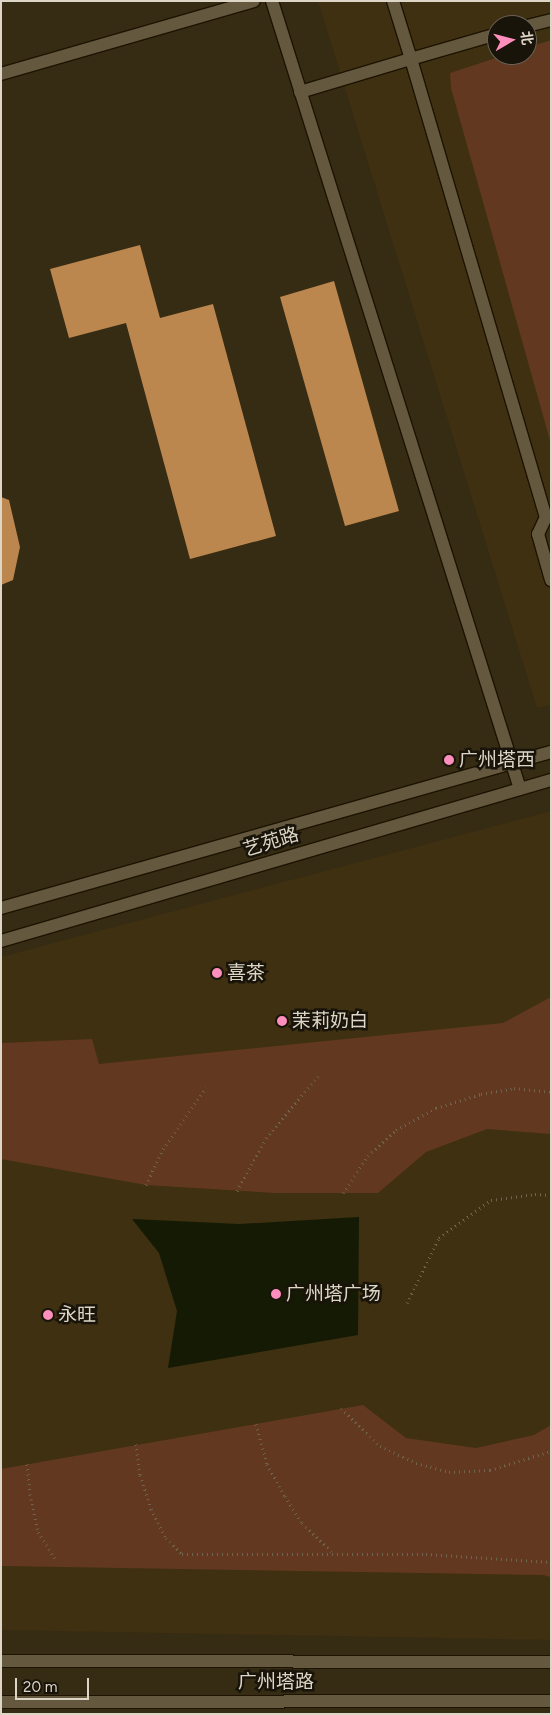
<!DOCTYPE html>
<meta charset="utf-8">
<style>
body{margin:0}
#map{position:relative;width:552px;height:1715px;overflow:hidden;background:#362b13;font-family:Figtree,"Noto Sans SC",sans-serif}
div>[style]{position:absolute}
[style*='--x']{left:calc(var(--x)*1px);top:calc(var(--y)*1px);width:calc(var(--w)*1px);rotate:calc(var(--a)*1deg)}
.built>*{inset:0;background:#3e3010}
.green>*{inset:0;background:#633820}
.water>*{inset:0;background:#151a05}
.building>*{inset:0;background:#bb874e}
.path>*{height:3px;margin-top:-1.5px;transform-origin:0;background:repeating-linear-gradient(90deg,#6e644f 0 1px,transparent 0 5px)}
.roads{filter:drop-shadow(1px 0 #1d1300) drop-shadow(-1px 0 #1d1300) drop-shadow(0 1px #1d1300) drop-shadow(0 -1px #1d1300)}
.lane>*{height:12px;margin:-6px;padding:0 6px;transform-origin:6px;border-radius:6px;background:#64583f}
.street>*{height:12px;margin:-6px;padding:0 6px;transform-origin:6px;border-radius:6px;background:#64583f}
.secondary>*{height:12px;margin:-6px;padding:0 6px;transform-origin:6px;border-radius:6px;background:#64583f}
.dots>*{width:14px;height:14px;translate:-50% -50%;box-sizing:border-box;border:2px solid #19140a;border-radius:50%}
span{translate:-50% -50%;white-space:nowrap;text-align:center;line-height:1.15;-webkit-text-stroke:5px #19140a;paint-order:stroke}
.poi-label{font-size:19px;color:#ddd6c7}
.left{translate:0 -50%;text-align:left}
.street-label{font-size:19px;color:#ddd6c7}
.frame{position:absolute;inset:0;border:2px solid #ddd6c7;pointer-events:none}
.north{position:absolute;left:487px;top:15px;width:50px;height:50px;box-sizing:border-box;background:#19140a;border:1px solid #676256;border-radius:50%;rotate:82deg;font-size:14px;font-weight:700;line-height:20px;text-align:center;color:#ddd6c7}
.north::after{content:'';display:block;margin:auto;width:18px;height:22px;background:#fe8ebc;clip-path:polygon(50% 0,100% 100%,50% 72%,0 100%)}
.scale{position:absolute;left:15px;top:1678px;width:74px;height:22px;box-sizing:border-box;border:2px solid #ddd6c7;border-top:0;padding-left:6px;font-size:15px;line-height:18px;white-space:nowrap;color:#ddd6c7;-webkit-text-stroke:4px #19140a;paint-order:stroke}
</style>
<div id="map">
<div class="built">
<div style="clip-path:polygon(evenodd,318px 1px,551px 1px,551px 705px,537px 708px,318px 1px,497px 25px,527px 25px,527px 55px,497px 55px,497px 25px)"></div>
<div style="clip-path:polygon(551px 811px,551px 1640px,1px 1630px,1px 957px)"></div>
</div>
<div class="green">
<div style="clip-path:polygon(551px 40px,551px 444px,451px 88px,450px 73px,505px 55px,527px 55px,527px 48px)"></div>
<div style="clip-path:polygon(551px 997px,551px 1134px,487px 1129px,426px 1152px,378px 1193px,275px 1193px,146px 1185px,1px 1159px,1px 1043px,92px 1039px,99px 1064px,503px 1023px)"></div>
<div style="clip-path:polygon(363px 1405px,406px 1438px,476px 1448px,534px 1435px,551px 1425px,551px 1577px,543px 1575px,1px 1566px,1px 1469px)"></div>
</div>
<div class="water">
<div style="clip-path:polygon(359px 1217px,358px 1335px,168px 1368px,177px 1311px,159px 1253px,132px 1219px,239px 1224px)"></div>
</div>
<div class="building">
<div style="clip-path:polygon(140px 245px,160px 318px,213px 304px,276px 536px,190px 559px,126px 323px,69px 338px,50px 269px)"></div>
<div style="clip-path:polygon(334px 281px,399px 511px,345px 526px,280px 297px)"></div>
<div style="clip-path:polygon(1px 497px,9px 500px,20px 547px,13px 580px,1px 585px)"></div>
</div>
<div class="path">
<div style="--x:146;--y:1185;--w:40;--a:-65"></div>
<div style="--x:163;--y:1149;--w:75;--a:-54.8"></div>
<div style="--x:237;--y:1191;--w:60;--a:-61.3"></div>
<div style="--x:266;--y:1138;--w:82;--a:-49.9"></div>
<div style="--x:343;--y:1193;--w:45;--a:-56"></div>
<div style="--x:368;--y:1156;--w:38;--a:-43"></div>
<div style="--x:396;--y:1130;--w:46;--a:-28.8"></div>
<div style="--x:436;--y:1108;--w:47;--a:-17.3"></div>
<div style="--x:481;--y:1094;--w:34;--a:-10"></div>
<div style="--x:514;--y:1088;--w:37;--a:6"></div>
<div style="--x:407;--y:1303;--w:72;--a:-63.8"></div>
<div style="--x:439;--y:1238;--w:64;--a:-36.2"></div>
<div style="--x:491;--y:1200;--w:44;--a:-7.8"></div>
<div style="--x:535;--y:1194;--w:16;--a:4"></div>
<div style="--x:341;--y:1408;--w:54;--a:44.3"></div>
<div style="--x:380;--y:1446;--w:40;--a:25"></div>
<div style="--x:416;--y:1463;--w:34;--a:15"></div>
<div style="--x:449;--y:1472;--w:41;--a:-2.8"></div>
<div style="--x:490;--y:1470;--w:64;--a:-17.3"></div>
<div style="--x:256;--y:1424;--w:41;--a:74.6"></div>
<div style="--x:267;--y:1464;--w:37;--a:61"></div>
<div style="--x:285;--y:1496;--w:32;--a:58"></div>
<div style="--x:302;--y:1523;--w:42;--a:44"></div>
<div style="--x:136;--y:1444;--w:31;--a:83"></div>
<div style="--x:140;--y:1475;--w:36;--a:72"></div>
<div style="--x:151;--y:1509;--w:33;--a:63"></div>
<div style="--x:166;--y:1538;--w:23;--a:45"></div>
<div style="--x:182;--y:1554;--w:244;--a:0"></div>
<div style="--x:426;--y:1554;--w:125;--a:3.7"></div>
<div style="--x:27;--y:1464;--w:30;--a:84"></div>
<div style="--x:30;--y:1494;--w:39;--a:78"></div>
<div style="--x:38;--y:1532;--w:31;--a:57"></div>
</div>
<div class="roads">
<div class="lane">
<div style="--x:527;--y:26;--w:25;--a:-14"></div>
<div style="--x:497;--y:34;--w:90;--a:163.8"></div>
<div style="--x:411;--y:59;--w:477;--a:73.6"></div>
<div style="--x:300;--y:92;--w:116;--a:-16.6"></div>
<div style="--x:411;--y:59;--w:61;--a:-107.2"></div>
<div style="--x:551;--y:516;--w:5;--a:169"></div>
<div style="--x:546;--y:517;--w:19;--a:115"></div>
<div style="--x:538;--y:534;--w:48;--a:74.2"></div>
</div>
<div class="street">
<div style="--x:272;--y:1;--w:826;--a:72.53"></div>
<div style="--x:1;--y:74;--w:263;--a:-16.1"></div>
</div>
<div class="secondary">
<div style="--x:1;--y:908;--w:572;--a:-15.84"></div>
<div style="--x:1;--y:941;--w:573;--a:-16.32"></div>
<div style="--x:1;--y:1661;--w:550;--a:0.1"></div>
<div style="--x:1;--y:1702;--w:550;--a:-0.1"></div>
</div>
</div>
<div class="dots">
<div style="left:449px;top:760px;background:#fe8ebc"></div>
<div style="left:217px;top:973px;background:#fe8ebc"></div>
<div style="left:282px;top:1021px;background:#fe8ebc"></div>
<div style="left:276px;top:1294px;background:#fe8ebc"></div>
<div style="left:48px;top:1315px;background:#fe8ebc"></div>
</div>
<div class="poi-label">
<span class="left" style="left:459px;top:760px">广州塔西</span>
<span class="left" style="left:227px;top:973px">喜茶</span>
<span class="left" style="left:292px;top:1021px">茉莉奶白</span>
<span class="left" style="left:286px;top:1294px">广州塔广场</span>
<span class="left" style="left:58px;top:1315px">永旺</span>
</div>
<div class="street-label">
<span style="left:271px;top:842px;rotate:-17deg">艺苑路</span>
<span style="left:276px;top:1682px">广州塔路</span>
</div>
<div class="frame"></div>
<div class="north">北</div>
<div class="scale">20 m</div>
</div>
